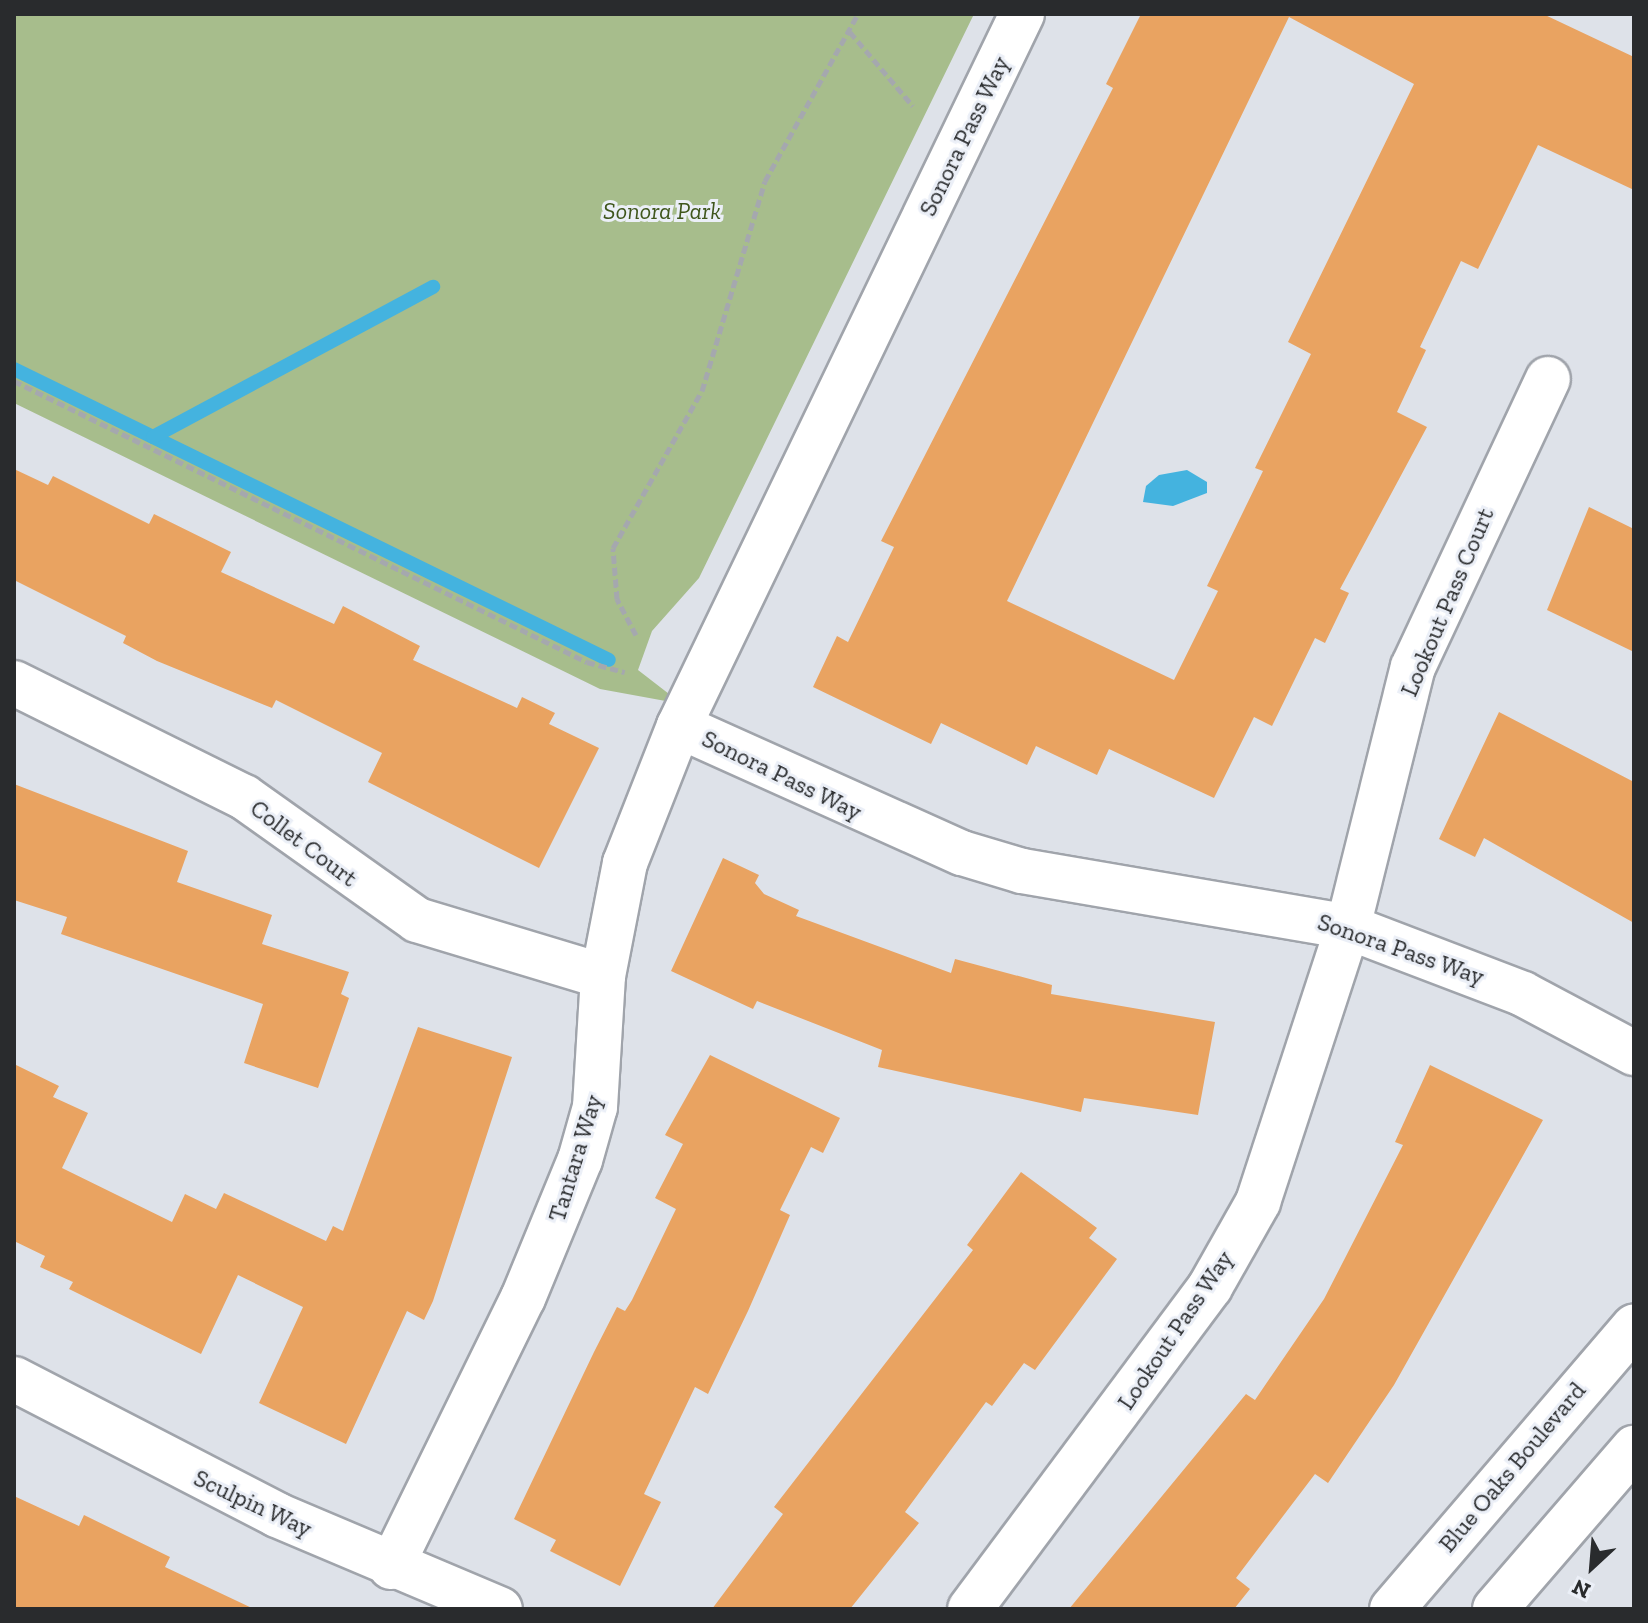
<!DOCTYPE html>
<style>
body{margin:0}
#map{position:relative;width:1648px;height:1623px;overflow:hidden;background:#dee2e9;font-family:"Zilla Slab",serif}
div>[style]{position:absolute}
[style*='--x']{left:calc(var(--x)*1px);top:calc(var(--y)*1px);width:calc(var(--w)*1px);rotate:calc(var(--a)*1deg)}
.green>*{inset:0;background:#a7bd8c}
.water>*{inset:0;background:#44b3df}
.stream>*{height:14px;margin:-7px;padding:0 7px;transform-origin:7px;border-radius:7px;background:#44b3df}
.building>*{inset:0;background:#e9a361}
.path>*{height:5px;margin-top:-2.5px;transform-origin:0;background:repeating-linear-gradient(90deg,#a5a8ae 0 8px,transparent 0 12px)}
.roads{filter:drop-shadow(2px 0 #a0a4ab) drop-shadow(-2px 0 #a0a4ab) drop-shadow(0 2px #a0a4ab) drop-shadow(0 -2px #a0a4ab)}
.minor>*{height:44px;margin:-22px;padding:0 22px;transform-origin:22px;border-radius:22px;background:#fff}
.secondary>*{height:44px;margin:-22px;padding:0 22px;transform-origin:22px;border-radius:22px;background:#fff}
span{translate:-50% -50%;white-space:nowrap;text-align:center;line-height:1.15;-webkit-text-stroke:6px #ebeff7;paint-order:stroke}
.street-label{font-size:24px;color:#292b2d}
.park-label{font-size:24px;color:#3f561c;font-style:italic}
.frame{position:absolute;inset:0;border:16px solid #292b2d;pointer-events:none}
.north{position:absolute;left:1552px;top:1527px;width:80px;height:80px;-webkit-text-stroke:6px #ebeff7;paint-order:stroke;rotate:206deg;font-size:22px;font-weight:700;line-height:32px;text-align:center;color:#292b2d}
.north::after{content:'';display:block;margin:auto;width:28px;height:36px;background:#292b2d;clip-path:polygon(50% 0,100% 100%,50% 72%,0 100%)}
</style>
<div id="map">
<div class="green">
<div style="clip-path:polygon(14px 14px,974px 14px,699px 578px,652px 631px,638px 670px,682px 704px,600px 689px,14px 403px)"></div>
</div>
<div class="water">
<div style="clip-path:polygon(1187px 470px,1207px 482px,1207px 493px,1173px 506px,1143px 502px,1146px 486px,1159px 475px)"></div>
</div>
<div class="stream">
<div style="--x:14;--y:369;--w:662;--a:26.06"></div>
<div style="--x:153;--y:437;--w:318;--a:-28.2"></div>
</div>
<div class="building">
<div style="clip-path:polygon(evenodd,1141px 14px,1543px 14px,1634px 57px,1634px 190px,1538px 145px,1478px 269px,1461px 261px,1420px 347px,1426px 350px,1397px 412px,1427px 427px,1340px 589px,1349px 593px,1325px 643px,1315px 638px,1272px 726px,1254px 717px,1214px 798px,1109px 749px,1097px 775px,1036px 746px,1027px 765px,941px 723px,931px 744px,813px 687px,837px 636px,848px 642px,894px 547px,881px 541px,1113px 88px,1106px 84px,1141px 14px,1289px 17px,1414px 84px,1288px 342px,1311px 354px,1255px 468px,1263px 471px,1207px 586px,1218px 591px,1174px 680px,1007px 601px,1289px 17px)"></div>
<div style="clip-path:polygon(14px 469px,48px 485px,53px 476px,149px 524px,154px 514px,231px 552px,221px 572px,334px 624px,343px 606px,420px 646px,413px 660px,517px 708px,522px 697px,555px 713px,549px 724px,599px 748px,539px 868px,368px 782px,382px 753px,276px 700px,272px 708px,157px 661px,123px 643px,126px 636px,14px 580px)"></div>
<div style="clip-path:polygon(1589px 507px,1634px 529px,1634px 652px,1547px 610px)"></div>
<div style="clip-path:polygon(1499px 712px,1634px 782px,1634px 923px,1484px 838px,1475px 857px,1439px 839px)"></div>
<div style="clip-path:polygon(14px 784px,188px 851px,177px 882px,272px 915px,262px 944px,349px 972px,341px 994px,349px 998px,318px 1088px,244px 1063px,263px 1004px,61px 934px,67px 917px,14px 900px)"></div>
<div style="clip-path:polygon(723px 858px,759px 875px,755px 883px,764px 894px,799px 910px,796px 916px,951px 973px,955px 959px,1052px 985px,1051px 994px,1215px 1022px,1198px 1115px,1084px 1098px,1081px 1112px,878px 1067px,882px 1050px,757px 1001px,753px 1009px,671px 971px)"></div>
<div style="clip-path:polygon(418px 1027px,512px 1057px,433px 1301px,424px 1320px,407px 1311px,346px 1444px,259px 1403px,303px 1307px,238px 1275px,201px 1354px,69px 1289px,73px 1282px,40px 1267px,45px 1256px,14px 1241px,14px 1064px,59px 1086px,53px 1097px,88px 1113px,62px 1168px,172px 1222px,185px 1194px,216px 1209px,224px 1193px,326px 1241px,333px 1226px,343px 1231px)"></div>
<div style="clip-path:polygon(710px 1055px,840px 1118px,823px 1153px,811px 1147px,780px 1210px,790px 1215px,748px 1311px,708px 1394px,695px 1387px,644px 1494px,661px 1502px,620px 1586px,550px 1551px,556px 1540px,514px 1519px,594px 1352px,617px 1307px,625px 1311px,632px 1300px,676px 1209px,655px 1198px,683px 1144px,665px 1135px)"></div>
<div style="clip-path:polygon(1430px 1065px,1543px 1120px,1394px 1385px,1328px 1483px,1315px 1474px,1236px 1578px,1250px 1589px,1234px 1609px,1069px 1609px,1246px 1394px,1255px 1400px,1324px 1299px,1403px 1145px,1395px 1142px)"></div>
<div style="clip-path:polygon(1021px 1172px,1097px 1228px,1089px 1238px,1117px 1259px,1035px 1370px,1024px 1363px,992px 1406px,986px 1402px,905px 1512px,919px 1523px,850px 1609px,712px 1609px,783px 1514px,774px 1507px,973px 1250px,967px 1245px)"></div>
<div style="clip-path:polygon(14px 1496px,79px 1526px,84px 1515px,170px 1557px,165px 1567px,254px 1609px,14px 1609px)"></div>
</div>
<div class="path">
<div style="--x:850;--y:32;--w:97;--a:49.6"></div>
<div style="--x:14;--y:381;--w:638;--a:26.12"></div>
<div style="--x:587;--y:662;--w:39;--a:15"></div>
<div style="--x:636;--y:635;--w:41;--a:-117.8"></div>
<div style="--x:617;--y:599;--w:51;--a:-94.5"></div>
<div style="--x:613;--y:548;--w:180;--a:-60.5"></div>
<div style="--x:702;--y:391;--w:219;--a:-73.3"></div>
<div style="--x:765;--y:181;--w:191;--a:-60.9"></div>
</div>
<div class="roads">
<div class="minor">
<div style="--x:1022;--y:14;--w:790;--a:115.72"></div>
<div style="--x:679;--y:726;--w:310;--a:24.2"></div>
<div style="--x:962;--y:853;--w:63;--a:16.7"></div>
<div style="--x:1022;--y:871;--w:331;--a:9.7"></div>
<div style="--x:1348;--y:927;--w:187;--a:20.9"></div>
<div style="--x:1523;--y:994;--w:126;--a:28"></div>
<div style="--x:14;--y:683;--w:257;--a:26.4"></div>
<div style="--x:244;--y:797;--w:212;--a:35.4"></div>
<div style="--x:417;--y:920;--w:194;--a:16.8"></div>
<div style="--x:14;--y:1379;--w:296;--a:27.3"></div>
<div style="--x:277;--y:1515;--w:242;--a:22.9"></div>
<div style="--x:391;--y:1567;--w:300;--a:-63.9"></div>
<div style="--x:523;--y:1298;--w:149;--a:-67.6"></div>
<div style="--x:580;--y:1160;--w:55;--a:-74.2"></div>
<div style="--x:595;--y:1107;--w:131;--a:-86.5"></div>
<div style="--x:603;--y:976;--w:115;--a:-79"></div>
<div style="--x:625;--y:863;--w:147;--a:-68.5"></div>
<div style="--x:970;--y:1609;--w:402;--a:-53.3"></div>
<div style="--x:1210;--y:1287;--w:98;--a:-60.5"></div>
<div style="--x:1258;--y:1202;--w:289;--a:-71.9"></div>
<div style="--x:1348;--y:927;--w:268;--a:-76"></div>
<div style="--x:1413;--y:667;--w:318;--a:-64.9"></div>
</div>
<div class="secondary">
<div style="--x:1392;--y:1609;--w:372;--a:-49.4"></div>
<div style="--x:1495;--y:1609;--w:213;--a:-49.2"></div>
</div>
</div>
<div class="street-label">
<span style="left:964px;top:136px;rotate:-64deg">Sonora Pass Way</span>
<span style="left:1447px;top:602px;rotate:-67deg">Lookout Pass Court</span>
<span style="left:782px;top:775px;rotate:26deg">Sonora Pass Way</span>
<span style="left:304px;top:843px;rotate:37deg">Collet Court</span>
<span style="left:1401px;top:949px;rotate:19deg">Sonora Pass Way</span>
<span style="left:575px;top:1158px;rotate:-73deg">Tantara Way</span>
<span style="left:1175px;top:1330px;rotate:-56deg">Lookout Pass Way</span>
<span style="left:1512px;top:1467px;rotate:-50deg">Blue Oaks Boulevard</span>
<span style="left:253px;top:1503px;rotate:25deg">Sculpin Way</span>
</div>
<div class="park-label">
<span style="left:662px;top:211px">Sonora Park</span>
</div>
<div class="frame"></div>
<div class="north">N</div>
</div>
